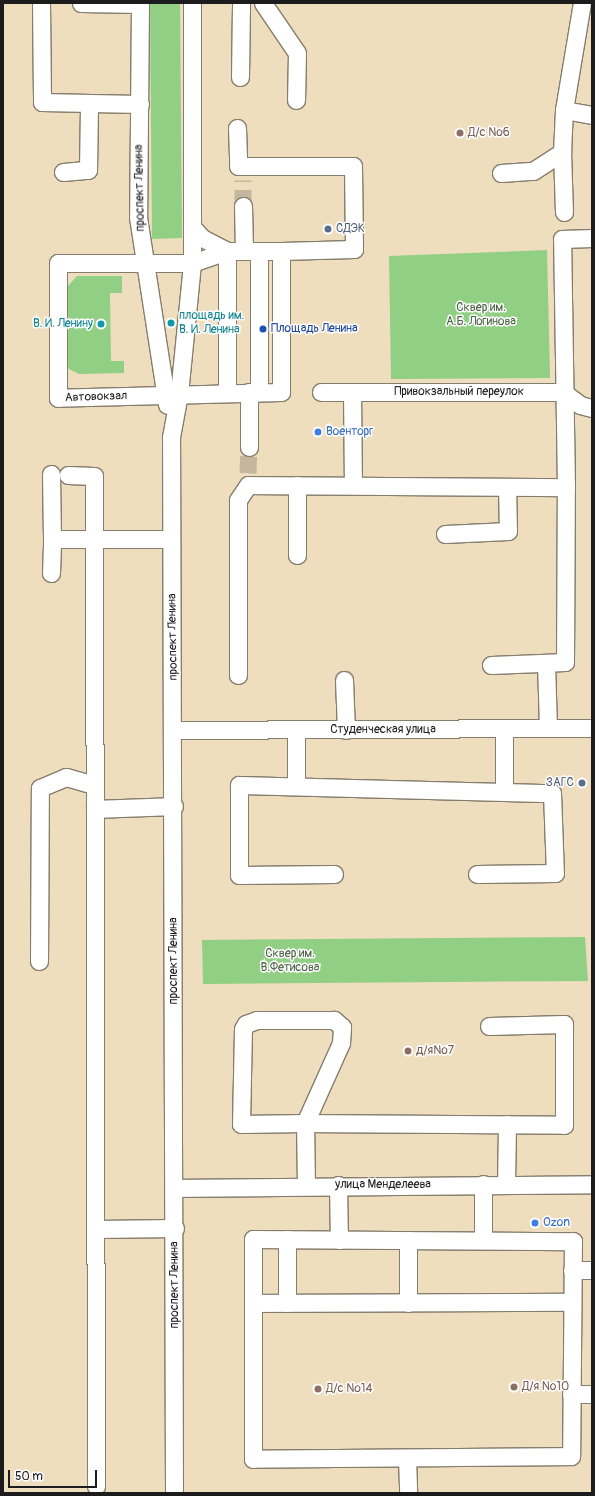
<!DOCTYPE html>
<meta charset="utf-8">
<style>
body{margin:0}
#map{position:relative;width:595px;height:1496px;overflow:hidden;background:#eedebe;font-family:Pangolin,sans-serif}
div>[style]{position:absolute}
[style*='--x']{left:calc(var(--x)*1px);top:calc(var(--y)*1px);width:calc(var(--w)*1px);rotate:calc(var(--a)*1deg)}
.green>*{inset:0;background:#91cf85}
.minor-tunnel>*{height:17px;margin-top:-8.5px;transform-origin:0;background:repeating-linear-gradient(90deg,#c4b79e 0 17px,transparent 0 25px)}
.roads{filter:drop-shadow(1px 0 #857d6d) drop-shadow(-1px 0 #857d6d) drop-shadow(0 1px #857d6d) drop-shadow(0 -1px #857d6d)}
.minor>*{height:17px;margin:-8.5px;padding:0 8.5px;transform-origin:8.5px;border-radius:8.5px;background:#fff}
.dots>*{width:11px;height:11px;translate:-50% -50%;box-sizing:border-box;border:2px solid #fff;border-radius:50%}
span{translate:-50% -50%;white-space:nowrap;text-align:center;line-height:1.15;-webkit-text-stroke:3px #fff;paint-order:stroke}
.education-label{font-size:12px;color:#785e54}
.left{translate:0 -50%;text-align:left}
.street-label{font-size:12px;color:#1c1c1c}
.service-label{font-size:12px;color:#4e5e75}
.right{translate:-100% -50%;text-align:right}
.park-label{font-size:12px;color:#4b6446}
.culture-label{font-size:12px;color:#0d838f}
.transit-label{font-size:12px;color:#164399}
.shop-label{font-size:12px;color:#366cbe}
.frame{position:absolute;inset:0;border:4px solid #1c1c1c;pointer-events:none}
.scale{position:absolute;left:8px;top:1470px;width:89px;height:18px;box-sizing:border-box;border:2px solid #1c1c1c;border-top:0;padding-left:5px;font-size:12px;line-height:14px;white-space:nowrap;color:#1c1c1c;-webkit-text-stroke:3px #fff;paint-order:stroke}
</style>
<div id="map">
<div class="green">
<div style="clip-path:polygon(150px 3px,180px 3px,182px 238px,152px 239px)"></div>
<div style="clip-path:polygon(547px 250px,550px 378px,391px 379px,389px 256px)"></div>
<div style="clip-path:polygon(77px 276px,122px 276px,122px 293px,110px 293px,111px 361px,124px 361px,124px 373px,79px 374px,69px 369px,67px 364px,67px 287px)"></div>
<div style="clip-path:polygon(585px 937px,588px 981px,203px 984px,202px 940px)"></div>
</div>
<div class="minor-tunnel">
<div style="--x:243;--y:206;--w:26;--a:-90"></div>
<div style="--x:248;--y:473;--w:26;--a:-88"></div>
</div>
<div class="roads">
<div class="minor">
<div style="--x:41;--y:3;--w:99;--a:89.4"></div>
<div style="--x:42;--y:102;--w:98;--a:1.2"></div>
<div style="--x:81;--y:3;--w:59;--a:1"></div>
<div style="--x:140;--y:3;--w:214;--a:90.5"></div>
<div style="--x:138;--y:217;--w:190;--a:81.2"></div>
<div style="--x:263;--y:3;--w:60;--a:55.8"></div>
<div style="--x:297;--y:53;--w:47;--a:91.2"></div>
<div style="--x:240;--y:77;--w:74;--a:-89.2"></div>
<div style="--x:564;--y:110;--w:28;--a:10"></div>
<div style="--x:237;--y:128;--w:38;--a:88"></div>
<div style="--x:238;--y:166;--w:115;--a:0"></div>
<div style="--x:353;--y:166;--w:83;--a:89.3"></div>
<div style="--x:354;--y:249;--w:73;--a:178.4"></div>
<div style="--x:63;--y:172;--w:25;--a:-5"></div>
<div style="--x:88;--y:170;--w:66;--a:-89.1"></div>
<div style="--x:501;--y:173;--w:32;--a:-4"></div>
<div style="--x:533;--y:171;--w:35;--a:-33"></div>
<div style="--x:243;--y:206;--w:45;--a:88.7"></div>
<div style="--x:564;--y:212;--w:60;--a:-91.9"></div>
<div style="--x:562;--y:152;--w:42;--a:-87.3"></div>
<div style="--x:564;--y:110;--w:109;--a:-80.5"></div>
<div style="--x:193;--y:228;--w:13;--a:48"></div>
<div style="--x:202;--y:238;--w:28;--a:27"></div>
<div style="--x:227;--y:251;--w:54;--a:0"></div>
<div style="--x:281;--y:251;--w:141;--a:90"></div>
<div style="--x:281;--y:392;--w:223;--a:178.5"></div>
<div style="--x:58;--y:398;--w:135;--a:-90"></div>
<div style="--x:58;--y:263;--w:134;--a:0"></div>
<div style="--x:192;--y:263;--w:37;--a:-19"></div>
<div style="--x:227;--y:251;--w:141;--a:90"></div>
<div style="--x:259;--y:392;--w:141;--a:-90"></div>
<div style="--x:321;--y:392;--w:242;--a:0"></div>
<div style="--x:563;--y:392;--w:21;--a:37"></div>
<div style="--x:580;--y:405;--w:12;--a:14"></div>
<div style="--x:352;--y:392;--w:92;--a:89.4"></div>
<div style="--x:249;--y:447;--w:55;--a:-90"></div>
<div style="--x:51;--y:474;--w:65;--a:89.1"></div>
<div style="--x:52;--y:539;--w:119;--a:0"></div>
<div style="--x:68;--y:475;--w:26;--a:2"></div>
<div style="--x:94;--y:476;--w:1010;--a:89.89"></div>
<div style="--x:297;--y:485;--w:70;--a:90"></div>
<div style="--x:445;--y:534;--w:63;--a:-2.7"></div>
<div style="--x:508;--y:531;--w:44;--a:-91.3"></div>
<div style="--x:51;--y:573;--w:34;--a:-88"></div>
<div style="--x:546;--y:663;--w:65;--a:88.2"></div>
<div style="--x:491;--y:665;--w:74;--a:-2.3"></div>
<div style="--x:565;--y:662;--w:175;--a:-89.7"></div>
<div style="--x:566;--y:487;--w:248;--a:-90.9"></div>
<div style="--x:562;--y:239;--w:30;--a:-2"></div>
<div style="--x:238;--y:675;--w:175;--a:-90"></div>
<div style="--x:238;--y:500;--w:18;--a:-56"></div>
<div style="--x:248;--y:485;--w:318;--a:0.4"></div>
<div style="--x:344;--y:680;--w:50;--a:87.7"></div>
<div style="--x:174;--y:730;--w:418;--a:-0.3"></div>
<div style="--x:296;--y:786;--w:56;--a:-90"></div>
<div style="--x:504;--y:792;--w:63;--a:-90"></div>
<div style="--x:95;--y:809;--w:79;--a:-2.2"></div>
<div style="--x:334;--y:874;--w:95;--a:179.4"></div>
<div style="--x:239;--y:875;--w:90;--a:-90"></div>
<div style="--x:239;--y:785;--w:313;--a:1.5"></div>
<div style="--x:552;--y:793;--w:80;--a:87.9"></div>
<div style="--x:555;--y:873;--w:78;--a:179.3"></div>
<div style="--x:39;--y:961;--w:173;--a:-89.7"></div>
<div style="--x:40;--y:788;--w:28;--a:-23"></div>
<div style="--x:66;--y:777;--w:29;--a:16"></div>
<div style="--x:506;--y:1184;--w:60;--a:-89"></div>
<div style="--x:306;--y:1185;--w:62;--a:-90.9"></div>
<div style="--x:305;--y:1123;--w:88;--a:-65.8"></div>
<div style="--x:341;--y:1043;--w:16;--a:-86"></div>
<div style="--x:342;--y:1027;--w:11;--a:-139"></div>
<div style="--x:334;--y:1020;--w:77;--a:180"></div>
<div style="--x:257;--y:1020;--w:12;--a:160"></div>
<div style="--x:246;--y:1024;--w:6;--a:121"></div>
<div style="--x:243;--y:1029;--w:95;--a:91.2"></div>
<div style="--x:241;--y:1124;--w:64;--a:-0.9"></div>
<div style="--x:305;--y:1123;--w:259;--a:0.4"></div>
<div style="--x:564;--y:1125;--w:101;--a:-90"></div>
<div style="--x:564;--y:1024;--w:75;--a:178.5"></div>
<div style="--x:338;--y:1185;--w:55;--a:89"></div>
<div style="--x:175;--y:1188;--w:417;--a:-0.5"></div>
<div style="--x:96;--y:1229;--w:79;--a:-0.7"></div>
<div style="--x:253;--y:1239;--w:320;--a:0.4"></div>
<div style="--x:573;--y:1241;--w:215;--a:90.5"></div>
<div style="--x:571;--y:1456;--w:318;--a:179.5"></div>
<div style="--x:253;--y:1459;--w:220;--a:-90"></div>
<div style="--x:287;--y:1239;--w:64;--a:90"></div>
<div style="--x:483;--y:1240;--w:56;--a:-90"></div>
<div style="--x:572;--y:1270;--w:20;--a:0"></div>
<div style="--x:253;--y:1303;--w:319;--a:-0.2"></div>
<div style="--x:408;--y:1303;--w:63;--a:-90"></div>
<div style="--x:571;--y:1394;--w:21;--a:0"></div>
<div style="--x:407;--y:1458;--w:35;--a:88"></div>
<div style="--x:174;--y:1493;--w:1056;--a:-90.16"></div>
<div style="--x:171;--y:437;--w:44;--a:-79.5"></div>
<div style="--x:179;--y:394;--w:132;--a:-84.3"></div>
<div style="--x:192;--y:263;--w:260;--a:-90"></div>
</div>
</div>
<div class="dots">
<div style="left:460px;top:133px;background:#8d6e63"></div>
<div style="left:328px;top:229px;background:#5c6f8a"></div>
<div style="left:171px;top:323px;background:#0f9aa8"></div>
<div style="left:101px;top:324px;background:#0f9aa8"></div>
<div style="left:263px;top:329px;background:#1a4fb4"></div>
<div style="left:318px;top:432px;background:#3f7fe0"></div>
<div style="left:582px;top:783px;background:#5c6f8a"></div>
<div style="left:408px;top:1051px;background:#8d6e63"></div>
<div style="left:535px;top:1223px;background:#3f7fe0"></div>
<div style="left:514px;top:1387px;background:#8d6e63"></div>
<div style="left:318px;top:1389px;background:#8d6e63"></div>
</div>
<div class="education-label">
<span class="left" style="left:468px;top:133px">Д/с №6</span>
<span class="left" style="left:416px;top:1051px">д/я№7</span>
<span class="left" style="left:522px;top:1387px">Д/я №10</span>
<span class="left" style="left:326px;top:1389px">Д/с №14</span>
</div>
<div class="street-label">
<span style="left:140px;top:188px;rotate:-91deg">проспект Ленина</span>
<span style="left:459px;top:392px">Привокзальный переулок</span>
<span style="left:96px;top:397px;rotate:-2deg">Автовокзал</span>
<span style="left:173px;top:637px;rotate:-91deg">проспект Ленина</span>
<span style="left:383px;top:730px">Студенческая улица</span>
<span style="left:174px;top:961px;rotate:-90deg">проспект Ленина</span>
<span style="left:383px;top:1185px">улица Менделеева</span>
<span style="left:175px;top:1285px;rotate:-90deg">проспект Ленина</span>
</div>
<div class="service-label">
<span class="left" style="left:336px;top:229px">СДЭК</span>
<span class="right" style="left:574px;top:783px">ЗАГС</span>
</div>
<div class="park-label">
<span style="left:481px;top:315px">Сквер им.<br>А.Б. Логинова</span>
<span style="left:290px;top:961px">Сквер им.<br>В.Фетисова</span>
</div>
<div class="culture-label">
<span class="left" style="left:179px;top:323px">площадь им.<br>В. И. Ленина</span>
<span class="right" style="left:93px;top:324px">В. И. Ленину</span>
</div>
<div class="transit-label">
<span class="left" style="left:271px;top:329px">Площадь Ленина</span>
</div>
<div class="shop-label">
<span class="left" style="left:326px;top:432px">Военторг</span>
<span class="left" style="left:543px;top:1223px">Ozon</span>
</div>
<div class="frame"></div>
<div class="scale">50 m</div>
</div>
